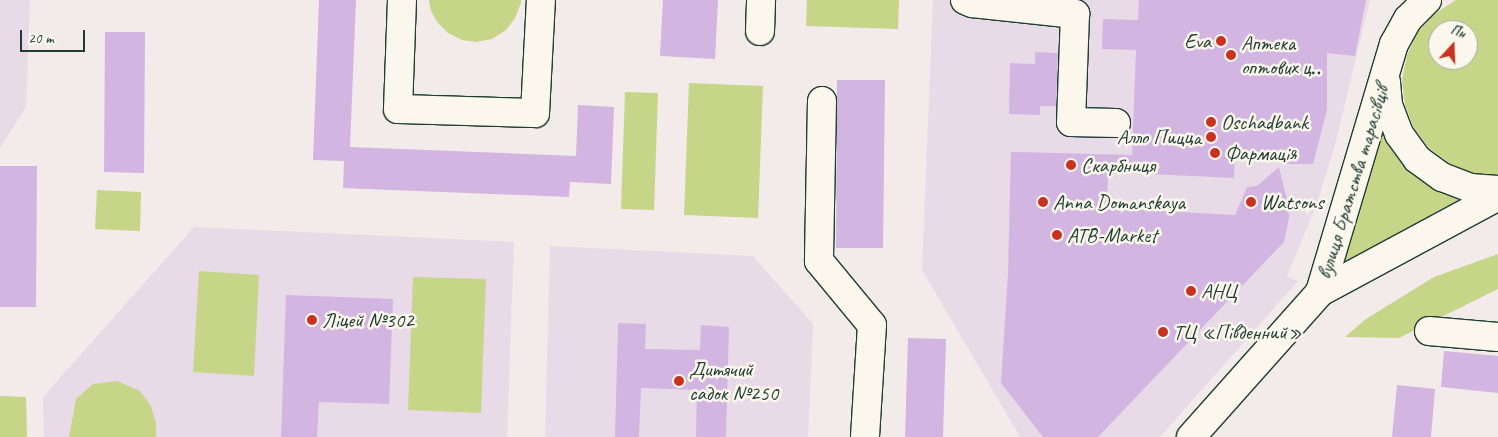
<!DOCTYPE html>
<meta charset="utf-8">
<style>
body{margin:0}
#map{position:relative;width:1498px;height:437px;overflow:hidden;background:#f3eaea;font-family:Caveat,sans-serif}
div>[style]{position:absolute}
[style*='--x']{left:calc(var(--x)*1px);top:calc(var(--y)*1px);width:calc(var(--w)*1px);rotate:calc(var(--a)*1deg)}
.built>*{inset:0;background:#e9dae8}
.green>*{inset:0;background:#c7d589}
.building>*{inset:0;background:#d3b5e2}
.roads{filter:drop-shadow(1px 0 #1f3d34) drop-shadow(-1px 0 #1f3d34) drop-shadow(0 1px #1f3d34) drop-shadow(0 -1px #1f3d34)}
.minor>*{height:28px;margin:-14px;padding:0 14px;transform-origin:14px;border-radius:14px;background:#fbf7ec}
.dots>*{width:14px;height:14px;translate:-50% -50%;box-sizing:border-box;border:2px solid #fbf7ec;border-radius:50%}
span{translate:-50% -50%;white-space:nowrap;text-align:center;line-height:1.15;-webkit-text-stroke:5px #fbf7ec;paint-order:stroke}
.poi-label{font-size:21px;color:#1f3d34}
.right{translate:-100% -50%;text-align:right}
.left{translate:0 -50%;text-align:left}
.street-label{font-size:21px;color:#1f3d34}
.north{position:absolute;left:1428px;top:20px;width:50px;height:50px;box-sizing:border-box;background:#fbf7ec;border:1px solid #a3ada2;border-radius:50%;rotate:20deg;font-size:14px;font-weight:700;line-height:20px;text-align:center;color:#1f3d34}
.north::after{content:'';display:block;margin:auto;width:18px;height:22px;background:#c8321e;clip-path:polygon(50% 0,100% 100%,50% 72%,0 100%)}
.scale{position:absolute;left:20px;top:30px;width:65px;height:22px;box-sizing:border-box;border:2px solid #1f3d34;border-top:0;padding-left:6px;font-size:15px;line-height:18px;white-space:nowrap;color:#1f3d34;-webkit-text-stroke:4px #fbf7ec;paint-order:stroke}
</style>
<div id="map">
<div class="built">
<div style="clip-path:polygon(0 0,30px 0,26px 107px,0 148px)"></div>
<div style="clip-path:polygon(933px 0,1370px 0,1334px 149px,1316px 206px,1287px 276px,1298px 281px,1160px 437px,1020px 437px,922px 270px)"></div>
<div style="clip-path:polygon(194px 227px,514px 242px,507px 437px,44px 437px,43px 397px)"></div>
<div style="clip-path:polygon(550px 246px,753px 256px,813px 324px,808px 437px,545px 437px)"></div>
</div>
<div class="green">
<div style="clip-path:polygon(429px 0,521px 0,521px 3px,515px 18px,506px 30px,492px 39px,476px 42px,462px 40px,448px 33px,438px 23px,431px 11px)"></div>
<div style="clip-path:polygon(807px 0,899px 0,898px 29px,806px 26px)"></div>
<div style="clip-path:polygon(evenodd,1456px 0,1498px 0,1498px 175px,1472px 173px,1449px 163px,1429px 148px,1414px 128px,1405px 105px,1402px 80px,1407px 55px,1417px 33px,1434px 14px,1456px 0,1438px 30px,1468px 30px,1468px 60px,1438px 60px,1438px 30px)"></div>
<div style="clip-path:polygon(689px 83px,763px 86px,758px 218px,684px 215px)"></div>
<div style="clip-path:polygon(625px 92px,658px 93px,654px 210px,621px 209px)"></div>
<div style="clip-path:polygon(1384px 126px,1399px 155px,1428px 185px,1459px 200px,1341px 266px)"></div>
<div style="clip-path:polygon(97px 190px,141px 192px,140px 231px,95px 229px)"></div>
<div style="clip-path:polygon(1498px 254px,1498px 289px,1399px 338px,1345px 337px,1366px 319px,1434px 277px)"></div>
<div style="clip-path:polygon(199px 271px,259px 275px,254px 376px,193px 372px)"></div>
<div style="clip-path:polygon(413px 277px,486px 279px,481px 413px,408px 410px)"></div>
<div style="clip-path:polygon(117px 381px,140px 391px,151px 406px,156px 423px,156px 437px,69px 437px,76px 399px,93px 384px)"></div>
<div style="clip-path:polygon(0 396px,26px 397px,27px 437px,0 437px)"></div>
</div>
<div class="building">
<div style="clip-path:polygon(319px 0,356px 0,350px 147px,576px 156px,578px 105px,614px 107px,611px 184px,570px 182px,569px 197px,343px 188px,344px 161px,313px 160px)"></div>
<div style="clip-path:polygon(663px 0,718px 0,715px 59px,660px 56px)"></div>
<div style="clip-path:polygon(1139px 0,1366px 0,1355px 56px,1327px 53px,1327px 110px,1313px 164px,1283px 164px,1294px 154px,1235px 151px,1234px 178px,1108px 172px,1107px 208px,1235px 215px,1247px 187px,1257px 186px,1279px 167px,1288px 204px,1289px 218px,1284px 242px,1098px 437px,1043px 437px,1001px 383px,1008px 273px,1011px 152px,1132px 155px,1136px 50px,1102px 49px,1103px 19px,1138px 20px)"></div>
<div style="clip-path:polygon(105px 32px,145px 32px,144px 173px,104px 172px)"></div>
<div style="clip-path:polygon(1035px 52px,1058px 53px,1056px 106px,1040px 106px,1040px 115px,1009px 114px,1010px 63px,1035px 64px)"></div>
<div style="clip-path:polygon(837px 80px,885px 80px,883px 248px,836px 248px)"></div>
<div style="clip-path:polygon(0 166px,37px 166px,36px 307px,0 307px)"></div>
<div style="clip-path:polygon(286px 295px,393px 299px,389px 404px,319px 402px,317px 437px,281px 437px)"></div>
<div style="clip-path:polygon(618px 323px,646px 324px,645px 349px,700px 350px,701px 325px,729px 327px,726px 437px,696px 437px,697px 390px,641px 388px,639px 437px,615px 437px)"></div>
<div style="clip-path:polygon(908px 338px,946px 339px,943px 437px,905px 437px)"></div>
<div style="clip-path:polygon(1444px 351px,1498px 356px,1498px 393px,1441px 387px)"></div>
<div style="clip-path:polygon(1397px 385px,1435px 389px,1431px 437px,1392px 437px)"></div>
</div>
<div class="roads">
<div class="minor">
<div style="--x:402;--y:0;--w:109;--a:92.1"></div>
<div style="--x:398;--y:109;--w:137;--a:1.7"></div>
<div style="--x:535;--y:113;--w:113;--a:-87"></div>
<div style="--x:965;--y:0;--w:8;--a:23"></div>
<div style="--x:972;--y:3;--w:104;--a:6.1"></div>
<div style="--x:1075;--y:14;--w:108;--a:92.1"></div>
<div style="--x:1071;--y:122;--w:45;--a:1.3"></div>
<div style="--x:760;--y:31;--w:31;--a:-88"></div>
<div style="--x:1386;--y:82;--w:23;--a:85"></div>
<div style="--x:1388;--y:105;--w:31;--a:69"></div>
<div style="--x:1399;--y:134;--w:31;--a:54"></div>
<div style="--x:1417;--y:159;--w:31;--a:36"></div>
<div style="--x:1442;--y:177;--w:30;--a:21"></div>
<div style="--x:1470;--y:188;--w:28;--a:4"></div>
<div style="--x:822;--y:101;--w:160;--a:91.1"></div>
<div style="--x:819;--y:261;--w:83;--a:50.4"></div>
<div style="--x:872;--y:325;--w:112;--a:93.6"></div>
<div style="--x:1320;--y:292;--w:259;--a:-73.4"></div>
<div style="--x:1394;--y:44;--w:29;--a:-61"></div>
<div style="--x:1408;--y:19;--w:27;--a:-45"></div>
<div style="--x:1429;--y:331;--w:69;--a:5"></div>
<div style="--x:1191;--y:437;--w:194;--a:-48.3"></div>
<div style="--x:1320;--y:292;--w:202;--a:-28.3"></div>
</div>
</div>
<div class="dots">
<div style="left:1221px;top:41px;background:#c8321e"></div>
<div style="left:1231px;top:55px;background:#c8321e"></div>
<div style="left:1211px;top:122px;background:#c8321e"></div>
<div style="left:1211px;top:137px;background:#c8321e"></div>
<div style="left:1215px;top:153px;background:#c8321e"></div>
<div style="left:1071px;top:165px;background:#c8321e"></div>
<div style="left:1043px;top:202px;background:#c8321e"></div>
<div style="left:1251px;top:202px;background:#c8321e"></div>
<div style="left:1057px;top:235px;background:#c8321e"></div>
<div style="left:1191px;top:291px;background:#c8321e"></div>
<div style="left:312px;top:320px;background:#c8321e"></div>
<div style="left:1163px;top:332px;background:#c8321e"></div>
<div style="left:679px;top:381px;background:#c8321e"></div>
</div>
<div class="poi-label">
<span class="right" style="left:1211px;top:41px">Eva</span>
<span class="left" style="left:1241px;top:55px">Аптека<br>оптових ц‥</span>
<span class="left" style="left:1221px;top:122px">Oschadbank</span>
<span class="right" style="left:1201px;top:137px">Алло Пицца</span>
<span class="left" style="left:1225px;top:153px">Фармація</span>
<span class="left" style="left:1081px;top:165px">Скарбниця</span>
<span class="left" style="left:1053px;top:202px">Anna Domanskaya</span>
<span class="left" style="left:1261px;top:202px">Watsons</span>
<span class="left" style="left:1067px;top:235px">ATB-Market</span>
<span class="left" style="left:1201px;top:291px">АНЦ</span>
<span class="left" style="left:322px;top:320px">Ліцей №302</span>
<span class="left" style="left:1173px;top:332px">ТЦ «Південний»</span>
<span class="left" style="left:689px;top:381px">Дитячий<br>садок №250</span>
</div>
<div class="street-label">
<span style="left:1353px;top:182px;rotate:-73deg">вулиця Братства тарасівців</span>
</div>
<div class="north">Пн</div>
<div class="scale">20 m</div>
</div>
